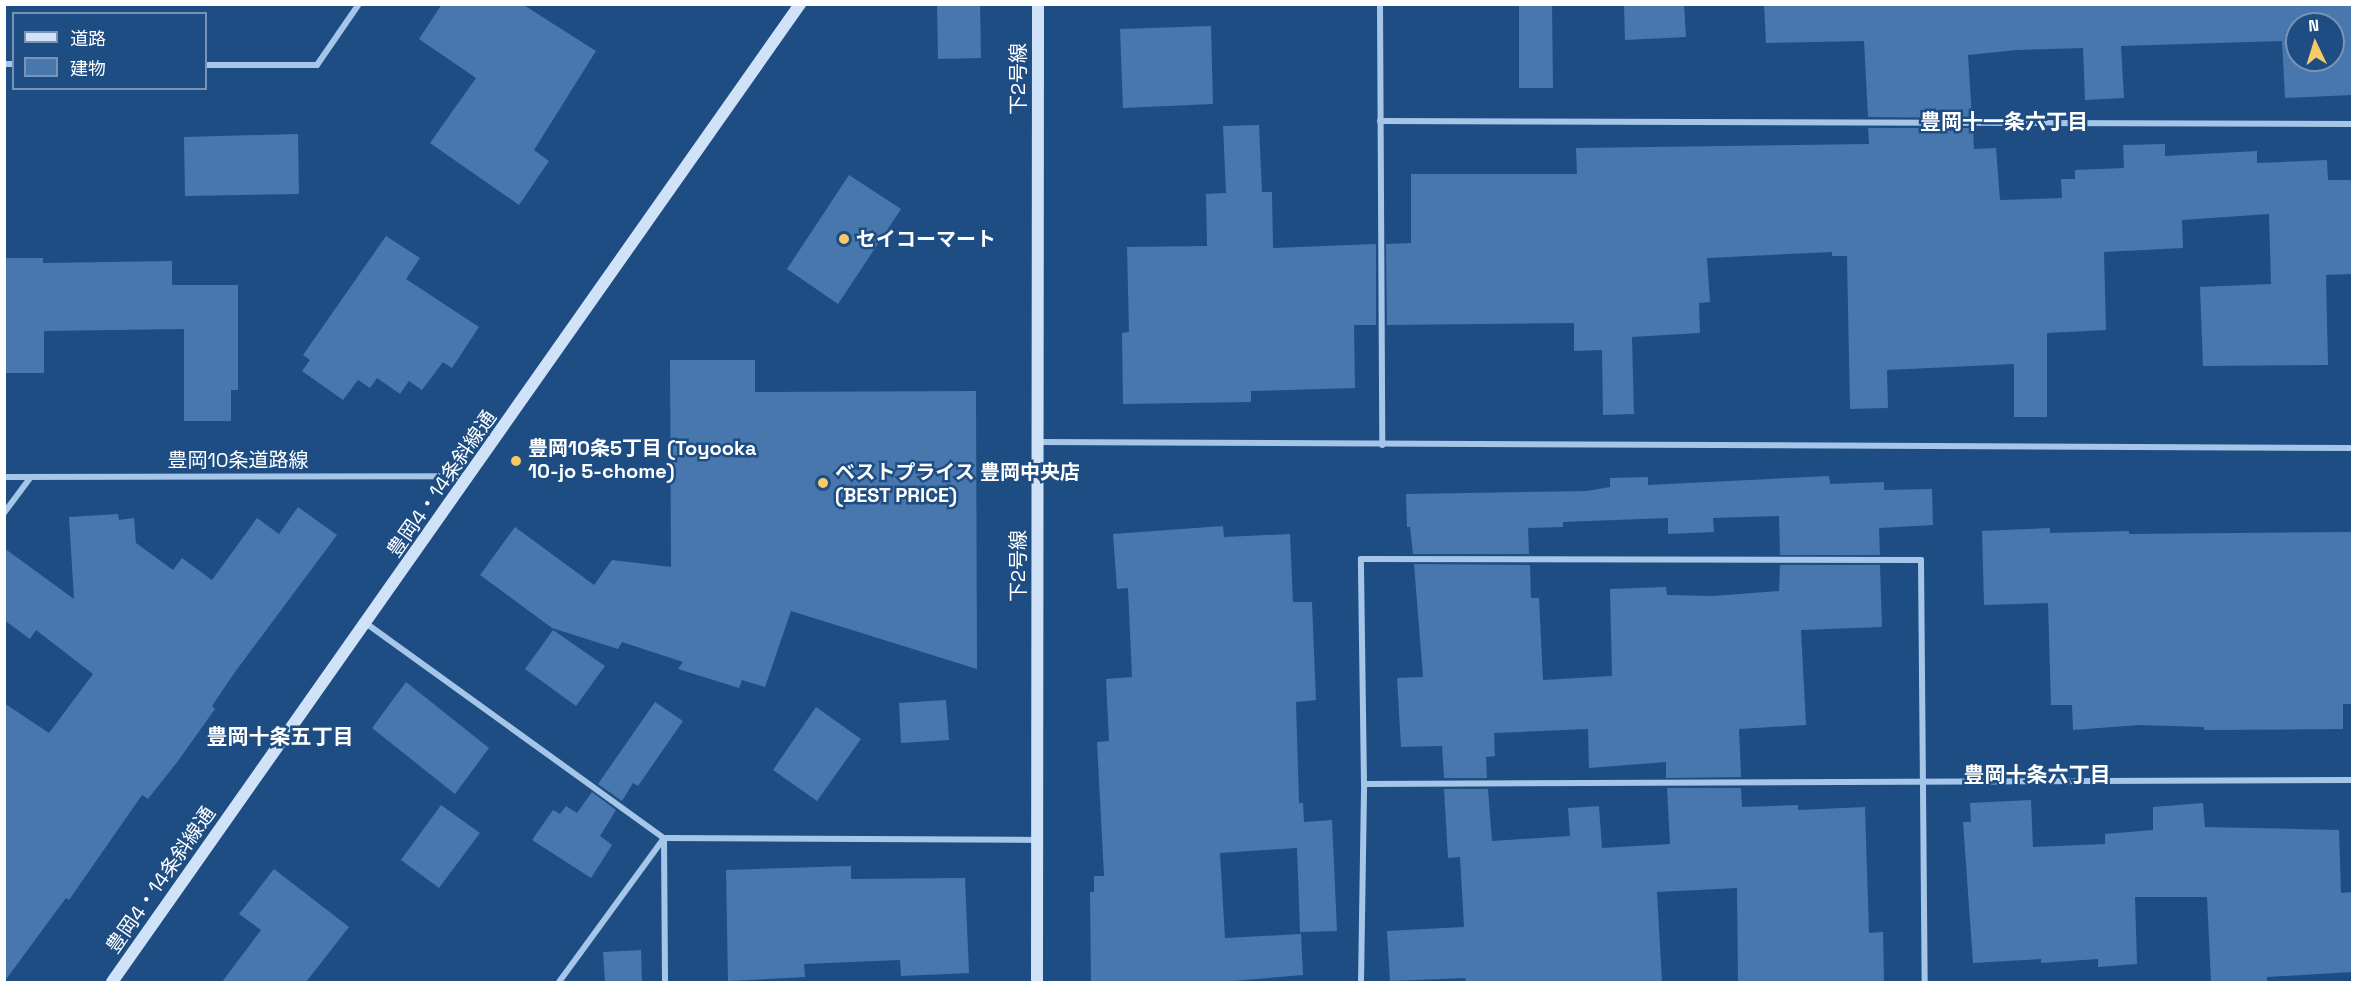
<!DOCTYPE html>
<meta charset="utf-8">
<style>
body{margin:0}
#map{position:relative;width:2357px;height:987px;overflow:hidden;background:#1e4d83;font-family:"Space Grotesk","Noto Sans JP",sans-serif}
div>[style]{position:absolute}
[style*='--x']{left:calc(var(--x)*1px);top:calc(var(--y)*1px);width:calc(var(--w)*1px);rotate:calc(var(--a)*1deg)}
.building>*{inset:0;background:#4777ac}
.street>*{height:6px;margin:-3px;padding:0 3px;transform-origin:3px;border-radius:3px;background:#a5c6e9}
.secondary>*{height:12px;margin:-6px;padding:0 6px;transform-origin:6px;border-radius:6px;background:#d0e2f7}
.dots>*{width:16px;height:16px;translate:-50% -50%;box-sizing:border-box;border:3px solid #1e4d83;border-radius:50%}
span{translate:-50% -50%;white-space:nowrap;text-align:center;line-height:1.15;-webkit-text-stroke:5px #1e4d83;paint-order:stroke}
.street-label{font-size:20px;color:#fff}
.poi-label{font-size:20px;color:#fff;font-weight:700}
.left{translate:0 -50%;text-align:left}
.neighbourhood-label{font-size:21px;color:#fff;font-weight:700}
.frame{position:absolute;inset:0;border:6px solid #fff;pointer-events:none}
.legend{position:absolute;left:12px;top:12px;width:195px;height:78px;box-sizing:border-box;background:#1e4d83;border:2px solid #7894b5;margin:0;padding:8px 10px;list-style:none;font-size:18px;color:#fff}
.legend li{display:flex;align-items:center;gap:12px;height:30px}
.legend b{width:30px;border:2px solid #7894b5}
.north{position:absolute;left:2285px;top:12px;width:60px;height:60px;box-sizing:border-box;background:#1e4d83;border:2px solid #7894b5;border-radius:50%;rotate:356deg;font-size:16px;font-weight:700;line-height:24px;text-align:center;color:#fff}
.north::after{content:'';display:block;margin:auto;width:21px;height:27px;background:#f8ca65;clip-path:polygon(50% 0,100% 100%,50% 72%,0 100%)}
</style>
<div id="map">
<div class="building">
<div style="clip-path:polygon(442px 4px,522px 4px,596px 51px,534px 150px,549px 161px,519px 205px,430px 143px,476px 78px,419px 39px)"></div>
<div style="clip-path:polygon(937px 4px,980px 4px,981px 58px,938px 59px)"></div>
<div style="clip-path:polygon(1519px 4px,1552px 4px,1553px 88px,1519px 88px)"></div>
<div style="clip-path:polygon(1624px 4px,1684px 4px,1686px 37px,1625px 40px)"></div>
<div style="clip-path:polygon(evenodd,1764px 4px,2352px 4px,2352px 95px,2285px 98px,2282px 41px,2121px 46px,2124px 98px,2085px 100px,2083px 48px,2017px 50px,1968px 55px,1972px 118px,1868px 117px,1864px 41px,1766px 43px,1764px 4px,2297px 24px,2333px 24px,2333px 60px,2297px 60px,2297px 24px)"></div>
<div style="clip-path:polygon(1211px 26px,1213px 104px,1123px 108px,1120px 29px)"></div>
<div style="clip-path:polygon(1259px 125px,1262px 192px,1272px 192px,1273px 248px,1376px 244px,1376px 325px,1354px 325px,1355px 388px,1251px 391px,1251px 402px,1123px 404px,1122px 333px,1129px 332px,1127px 247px,1207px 246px,1206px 194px,1226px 193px,1223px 126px)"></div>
<div style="clip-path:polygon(1868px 128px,1973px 128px,1974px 149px,1996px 148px,2000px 200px,2062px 198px,2061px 179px,2075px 179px,2075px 170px,2124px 168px,2123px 145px,2165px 144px,2165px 156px,2257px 151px,2257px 163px,2327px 160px,2328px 180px,2352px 180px,2352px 274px,2326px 275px,2328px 365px,2203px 366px,2200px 287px,2271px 284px,2269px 214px,2182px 220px,2183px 248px,2104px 252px,2106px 330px,2047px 333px,2047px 417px,2014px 417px,2014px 364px,1887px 370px,1888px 408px,1850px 409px,1847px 256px,1832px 256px,1832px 252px,1707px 258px,1710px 302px,1699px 303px,1700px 333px,1632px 337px,1634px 414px,1603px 415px,1602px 350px,1574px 351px,1574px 323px,1387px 325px,1386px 244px,1411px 243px,1411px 174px,1577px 174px,1576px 148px,1869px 144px)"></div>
<div style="clip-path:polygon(298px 134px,299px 194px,185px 196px,184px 137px)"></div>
<div style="clip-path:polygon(849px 175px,901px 209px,838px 304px,787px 269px)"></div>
<div style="clip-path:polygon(386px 236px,420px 258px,406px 279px,479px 327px,452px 368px,443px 362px,422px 390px,409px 381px,400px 394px,377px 378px,370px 388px,358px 380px,343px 400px,302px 371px,310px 360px,303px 355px)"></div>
<div style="clip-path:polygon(4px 258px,43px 258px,43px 263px,172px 261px,172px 285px,238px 285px,238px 390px,231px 390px,231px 421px,184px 421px,184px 329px,44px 331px,44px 373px,4px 373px)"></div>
<div style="clip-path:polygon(670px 360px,755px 360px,755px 392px,976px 391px,977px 669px,791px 611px,765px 687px,742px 680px,739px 688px,678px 669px,683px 662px,622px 642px,618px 649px,552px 628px,480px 575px,515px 527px,594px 585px,612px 560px,671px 567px)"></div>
<div style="clip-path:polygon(1829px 476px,1830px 484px,1884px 482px,1884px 490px,1932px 489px,1933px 525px,1879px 528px,1880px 555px,1780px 555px,1779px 516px,1713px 518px,1714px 532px,1668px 534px,1668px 518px,1563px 522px,1563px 527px,1528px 528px,1529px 554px,1413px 554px,1410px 527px,1407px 527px,1406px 494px,1587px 491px,1610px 487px,1610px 478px,1648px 477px,1648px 485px)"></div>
<div style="clip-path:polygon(298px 507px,337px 535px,235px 672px,212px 706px,215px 709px,178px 761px,148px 799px,142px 795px,69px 900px,66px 898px,4px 982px,4px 703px,49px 733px,93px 674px,36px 630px,30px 639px,4px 620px,4px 548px,74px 599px,69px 517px,118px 514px,119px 520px,134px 518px,136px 543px,173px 570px,182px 558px,212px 580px,257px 518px,279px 534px)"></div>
<div style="clip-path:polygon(1223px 526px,1224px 537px,1290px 534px,1293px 602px,1312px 602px,1316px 700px,1296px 702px,1299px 803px,1303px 803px,1304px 822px,1332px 820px,1337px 931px,1300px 932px,1297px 848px,1220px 853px,1225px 938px,1301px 934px,1303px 975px,1221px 982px,1091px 982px,1090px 892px,1094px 892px,1094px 876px,1104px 876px,1097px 742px,1109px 741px,1106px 679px,1132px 677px,1128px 588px,1117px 589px,1113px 534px)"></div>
<div style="clip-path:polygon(2050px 528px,2050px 533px,2129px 531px,2129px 534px,2352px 532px,2352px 704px,2343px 704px,2343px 729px,2204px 730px,2204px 727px,2139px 725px,2073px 730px,2072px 705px,2051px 705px,2048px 603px,1984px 605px,1982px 531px)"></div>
<div style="clip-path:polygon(1414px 564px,1530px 565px,1531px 598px,1539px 598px,1543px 680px,1612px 676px,1610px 589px,1666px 587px,1667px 595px,1713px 596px,1779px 591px,1780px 565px,1880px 565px,1882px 627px,1801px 630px,1806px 725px,1739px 729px,1741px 777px,1666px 778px,1666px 762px,1589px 768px,1588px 729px,1494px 733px,1495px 756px,1486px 757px,1487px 778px,1444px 778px,1442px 746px,1401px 747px,1397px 678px,1423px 677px)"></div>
<div style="clip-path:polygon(553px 630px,605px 666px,576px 706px,525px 669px)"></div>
<div style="clip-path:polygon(406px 682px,489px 748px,455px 794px,372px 728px)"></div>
<div style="clip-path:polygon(946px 700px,949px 740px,901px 743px,899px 703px)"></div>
<div style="clip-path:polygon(655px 702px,683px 721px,638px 786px,633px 783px,622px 801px,598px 784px)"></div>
<div style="clip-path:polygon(816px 707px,861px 739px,817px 801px,773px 770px)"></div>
<div style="clip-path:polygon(1667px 788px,1741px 788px,1742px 807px,1798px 805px,1798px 810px,1865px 807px,1869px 933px,1883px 932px,1884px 982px,1738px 982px,1737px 888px,1657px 892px,1662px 982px,1466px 982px,1465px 978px,1390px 981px,1387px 931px,1464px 927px,1460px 857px,1448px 858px,1444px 789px,1488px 789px,1492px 841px,1570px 836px,1568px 808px,1599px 806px,1602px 848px,1670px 844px)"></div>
<div style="clip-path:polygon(592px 792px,616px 810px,600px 836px,612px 845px,591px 878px,532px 840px,553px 810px,560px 814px,566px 806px,577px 813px)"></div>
<div style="clip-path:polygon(2031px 800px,2033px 847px,2105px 844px,2105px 834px,2153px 830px,2153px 807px,2203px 803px,2205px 827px,2339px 830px,2341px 893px,2352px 892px,2352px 972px,2267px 977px,2267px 982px,2211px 982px,2207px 897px,2135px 897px,2137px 964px,2098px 967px,2098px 959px,2041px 963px,2041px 959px,1973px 963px,1963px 822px,1971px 822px,1970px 803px)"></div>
<div style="clip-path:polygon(441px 805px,480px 833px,439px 888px,401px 860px)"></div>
<div style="clip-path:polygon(851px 866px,851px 879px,965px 878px,969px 973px,901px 976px,900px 960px,804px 964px,805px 977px,728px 981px,726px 870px)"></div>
<div style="clip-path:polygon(274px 869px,349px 927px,306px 982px,222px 982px,261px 930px,239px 914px)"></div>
<div style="clip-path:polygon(641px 950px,642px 982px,605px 982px,603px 952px)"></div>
</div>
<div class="street">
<div style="--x:1380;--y:4;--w:441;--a:89.7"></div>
<div style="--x:4;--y:64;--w:10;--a:0"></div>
<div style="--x:206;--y:65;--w:111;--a:0"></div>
<div style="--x:317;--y:65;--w:74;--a:-55.5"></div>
<div style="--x:1380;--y:121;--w:972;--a:0.18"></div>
<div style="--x:1038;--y:442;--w:1314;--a:0.26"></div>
<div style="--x:4;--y:477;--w:465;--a:-0.1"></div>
<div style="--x:4;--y:513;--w:44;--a:-53.4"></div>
<div style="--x:367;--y:624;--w:366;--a:35.8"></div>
<div style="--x:664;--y:838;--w:374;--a:0.3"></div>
<div style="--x:1364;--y:784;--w:988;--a:-0.23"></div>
<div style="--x:664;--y:838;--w:144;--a:89.6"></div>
<div style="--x:559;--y:982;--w:178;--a:-53.9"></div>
<div style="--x:1361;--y:982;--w:198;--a:-89.1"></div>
<div style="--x:1364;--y:784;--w:225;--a:-90.8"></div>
<div style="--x:1361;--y:559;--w:560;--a:0.1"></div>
<div style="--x:1921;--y:560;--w:422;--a:89.5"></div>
</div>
<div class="secondary">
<div style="--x:112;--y:982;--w:1196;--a:-54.87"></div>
<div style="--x:1037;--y:982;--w:978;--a:-89.94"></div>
</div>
<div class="dots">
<div style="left:844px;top:239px;background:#f8ca65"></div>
<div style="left:516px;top:461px;background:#f8ca65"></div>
<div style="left:823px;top:483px;background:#f8ca65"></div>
</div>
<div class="street-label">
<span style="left:1018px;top:79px;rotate:-90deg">下2号線</span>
<span style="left:238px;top:460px">豊岡10条道路線</span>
<span style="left:442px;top:484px;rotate:-55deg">豊岡4・14条斜線通</span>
<span style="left:1018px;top:566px;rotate:-90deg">下2号線</span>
<span style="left:161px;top:880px;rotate:-55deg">豊岡4・14条斜線通</span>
</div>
<div class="poi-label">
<span class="left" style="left:856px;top:239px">セイコーマート</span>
<span class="left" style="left:528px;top:460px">豊岡10条5丁目 (Toyooka<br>10-jo 5-chome)</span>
<span class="left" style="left:835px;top:484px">ベストプライス 豊岡中央店<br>(BEST PRICE)</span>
</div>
<div class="neighbourhood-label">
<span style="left:2004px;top:122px">豊岡十一条六丁目</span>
<span style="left:280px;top:737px">豊岡十条五丁目</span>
<span style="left:2037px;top:775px">豊岡十条六丁目</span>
</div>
<div class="frame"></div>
<ul class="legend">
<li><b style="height:8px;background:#d0e2f7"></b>道路</li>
<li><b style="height:16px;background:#4777ac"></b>建物</li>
</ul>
<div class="north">N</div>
</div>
